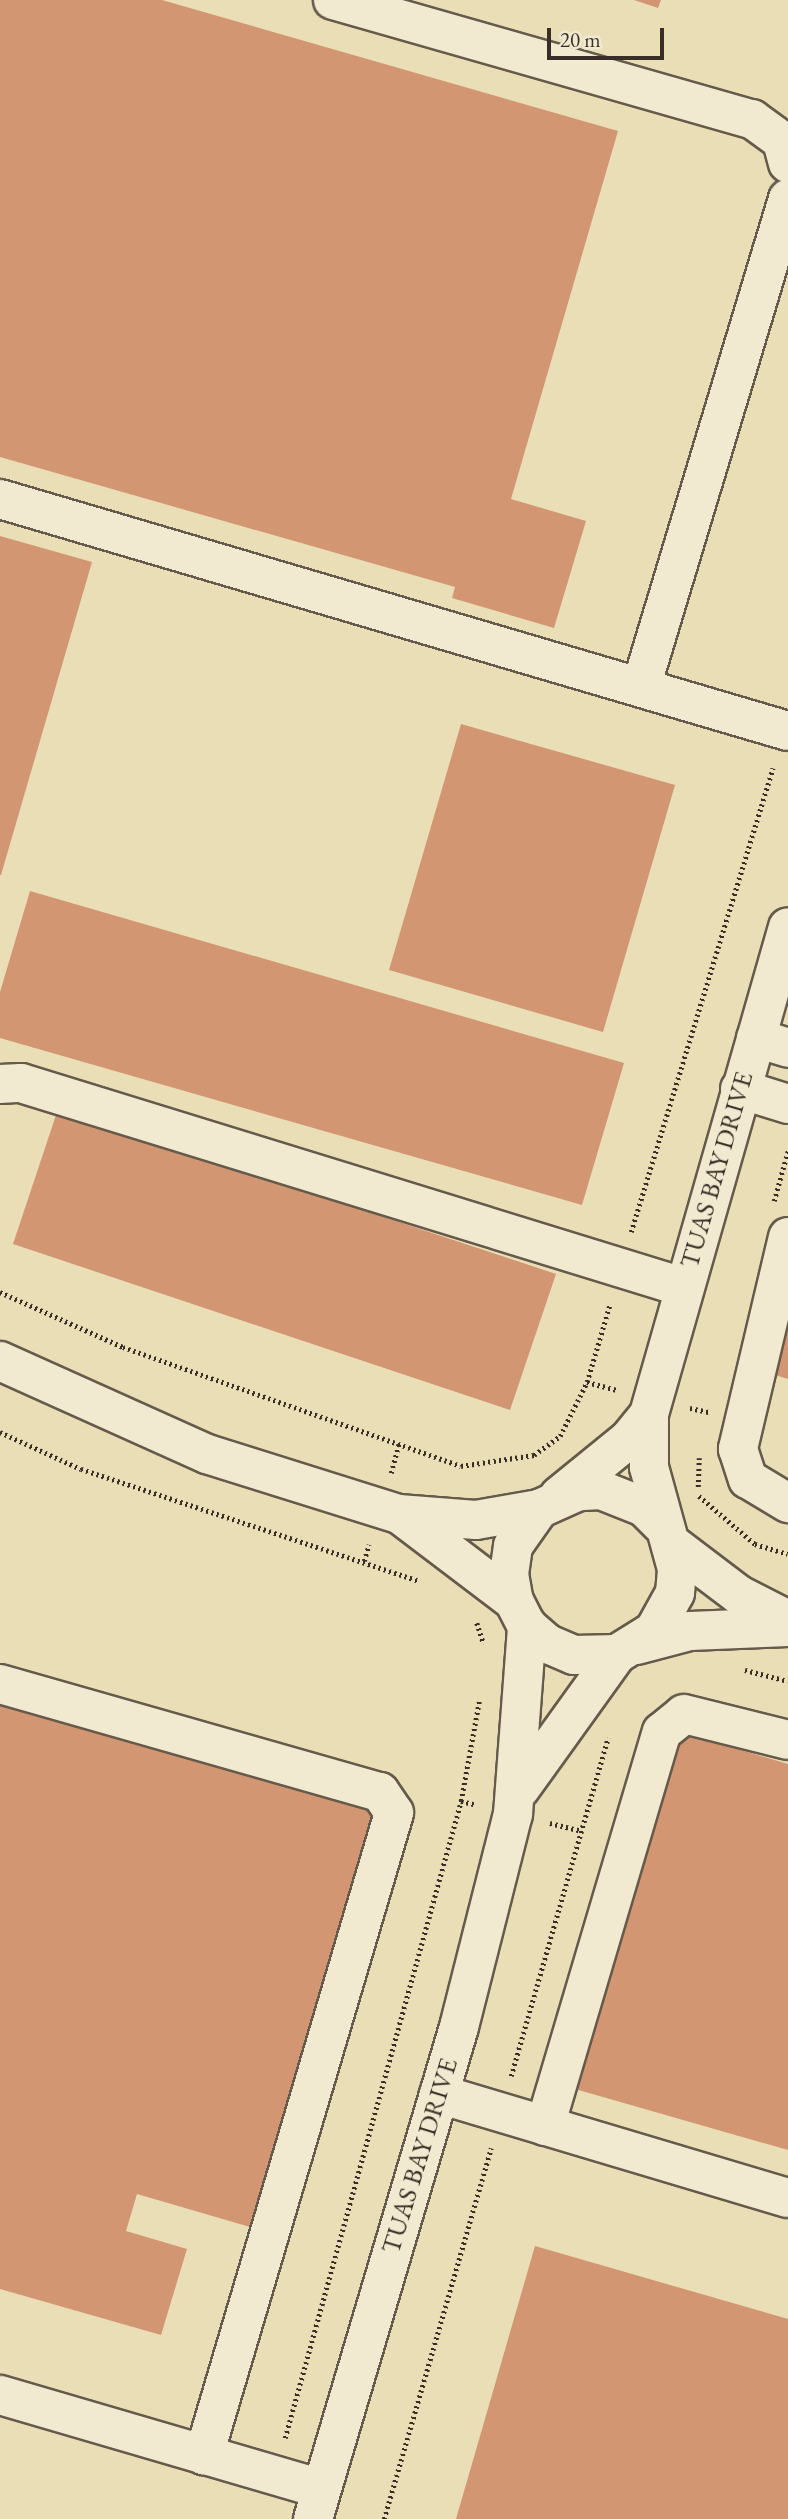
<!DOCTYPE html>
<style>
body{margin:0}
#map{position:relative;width:788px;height:2519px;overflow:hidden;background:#eadeb6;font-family:"EB Garamond",serif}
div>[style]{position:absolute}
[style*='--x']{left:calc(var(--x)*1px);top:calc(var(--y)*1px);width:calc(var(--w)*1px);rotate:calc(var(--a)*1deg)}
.building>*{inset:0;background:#d29672}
.path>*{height:4.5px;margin-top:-2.25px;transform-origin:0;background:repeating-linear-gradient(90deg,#392e27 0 2px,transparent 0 5.5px)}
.roads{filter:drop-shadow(2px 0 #655a4b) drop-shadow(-2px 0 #655a4b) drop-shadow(0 2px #655a4b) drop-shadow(0 -2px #655a4b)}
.minor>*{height:38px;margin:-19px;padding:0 19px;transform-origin:19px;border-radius:19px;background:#f1ead0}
span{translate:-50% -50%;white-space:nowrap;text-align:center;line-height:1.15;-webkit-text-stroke:6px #f1ead0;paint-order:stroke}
.street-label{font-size:26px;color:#392e27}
.scale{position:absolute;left:547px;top:28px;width:117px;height:32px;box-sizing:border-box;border:4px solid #392e27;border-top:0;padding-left:9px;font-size:21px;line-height:24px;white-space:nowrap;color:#392e27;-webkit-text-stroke:5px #f1ead0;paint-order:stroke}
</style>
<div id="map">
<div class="building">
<div style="clip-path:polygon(0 0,162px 0,618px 131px,511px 499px,586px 521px,554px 628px,452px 598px,455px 587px,0 457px)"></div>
<div style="clip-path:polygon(634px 0,661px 0,658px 8px)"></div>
<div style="clip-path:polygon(0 536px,92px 562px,1px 875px,0 875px)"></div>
<div style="clip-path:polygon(461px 724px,675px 785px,603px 1032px,389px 970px)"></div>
<div style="clip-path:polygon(30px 891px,624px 1063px,582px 1205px,0 1038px,0 992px)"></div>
<div style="clip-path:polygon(58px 1109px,556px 1274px,510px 1410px,13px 1244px)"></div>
<div style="clip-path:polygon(788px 1296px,788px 1379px,765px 1372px)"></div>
<div style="clip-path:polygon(0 1703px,389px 1816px,267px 2232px,137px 2194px,126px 2231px,187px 2249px,161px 2335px,0 2289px)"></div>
<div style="clip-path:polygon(680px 1732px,788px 1764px,788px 2150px,575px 2089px)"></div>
<div style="clip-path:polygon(535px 2246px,788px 2319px,788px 2519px,456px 2519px)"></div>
</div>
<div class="path">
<div style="--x:774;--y:1201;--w:52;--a:-74.4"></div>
<div style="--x:631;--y:1232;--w:485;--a:-73"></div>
<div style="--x:0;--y:1292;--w:135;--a:24.1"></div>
<div style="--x:123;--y:1347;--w:358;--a:19.4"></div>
<div style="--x:461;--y:1466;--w:74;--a:-8.6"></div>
<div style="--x:534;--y:1455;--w:32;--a:-36"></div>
<div style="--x:560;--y:1436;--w:60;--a:-63.4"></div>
<div style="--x:587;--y:1382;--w:81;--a:-73.6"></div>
<div style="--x:587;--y:1382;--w:31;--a:15"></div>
<div style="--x:690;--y:1408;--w:19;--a:12"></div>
<div style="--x:0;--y:1432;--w:89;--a:24.6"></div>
<div style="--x:81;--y:1469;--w:356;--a:18.3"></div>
<div style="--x:391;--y:1473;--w:30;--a:-75"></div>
<div style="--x:698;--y:1487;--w:29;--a:-88"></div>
<div style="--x:699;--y:1496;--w:74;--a:40.6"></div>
<div style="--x:755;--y:1544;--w:34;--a:17"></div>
<div style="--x:364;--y:1561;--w:17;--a:-73"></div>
<div style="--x:477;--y:1623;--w:22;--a:72"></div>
<div style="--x:745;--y:1670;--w:44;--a:14.3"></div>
<div style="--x:461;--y:1801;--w:16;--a:14"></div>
<div style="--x:550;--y:1823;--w:32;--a:14"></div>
<div style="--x:511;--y:2076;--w:352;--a:-74"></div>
<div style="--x:285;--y:2438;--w:661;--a:-74.55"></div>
<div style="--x:461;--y:1801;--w:101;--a:-79.7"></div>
<div style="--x:384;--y:2519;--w:386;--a:-73.9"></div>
</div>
<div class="roads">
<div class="minor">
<div style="--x:333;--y:0;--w:436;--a:15.9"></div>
<div style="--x:752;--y:119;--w:37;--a:36"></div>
<div style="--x:782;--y:141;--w:23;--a:75"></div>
<div style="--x:0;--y:499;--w:821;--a:16.41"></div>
<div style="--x:641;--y:687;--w:510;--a:-73.24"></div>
<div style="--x:756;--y:1038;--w:34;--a:17"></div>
<div style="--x:0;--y:1084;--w:21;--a:-3"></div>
<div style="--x:21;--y:1083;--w:693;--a:17.13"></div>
<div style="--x:740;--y:1089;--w:50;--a:17.4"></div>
<div style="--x:788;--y:1237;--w:218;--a:103.3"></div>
<div style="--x:738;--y:1449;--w:32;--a:72"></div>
<div style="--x:748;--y:1479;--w:47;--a:31"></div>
<div style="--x:0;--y:1361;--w:227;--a:24.2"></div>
<div style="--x:207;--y:1454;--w:201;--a:17.4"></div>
<div style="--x:399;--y:1514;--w:77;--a:4.5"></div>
<div style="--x:476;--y:1520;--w:64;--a:-9.9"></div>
<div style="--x:559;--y:1496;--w:90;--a:-39.2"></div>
<div style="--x:629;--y:1439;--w:32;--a:-51"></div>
<div style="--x:402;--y:1516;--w:141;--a:37.2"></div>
<div style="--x:661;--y:1524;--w:24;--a:-135"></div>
<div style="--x:644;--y:1507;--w:46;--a:-158.4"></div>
<div style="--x:601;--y:1490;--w:22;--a:177"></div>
<div style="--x:579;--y:1491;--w:44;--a:155.8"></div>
<div style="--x:539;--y:1509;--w:45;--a:125.1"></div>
<div style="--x:513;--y:1546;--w:28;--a:98"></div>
<div style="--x:509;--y:1574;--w:27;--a:80"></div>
<div style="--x:514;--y:1601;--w:28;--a:63"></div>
<div style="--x:527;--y:1626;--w:28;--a:41"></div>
<div style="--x:548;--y:1644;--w:28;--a:23"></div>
<div style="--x:574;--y:1655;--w:43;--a:-1.3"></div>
<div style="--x:617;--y:1654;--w:44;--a:-31.9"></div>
<div style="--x:654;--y:1631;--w:43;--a:-61.1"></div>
<div style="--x:675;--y:1593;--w:24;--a:-85"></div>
<div style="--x:677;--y:1569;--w:106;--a:-105.4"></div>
<div style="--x:649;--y:1467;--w:53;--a:-90"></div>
<div style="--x:649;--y:1414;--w:506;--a:-74.07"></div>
<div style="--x:673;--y:1545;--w:83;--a:37.1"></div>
<div style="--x:739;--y:1595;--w:55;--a:27"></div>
<div style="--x:637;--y:1645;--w:55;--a:-14.8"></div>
<div style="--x:690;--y:1631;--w:98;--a:-2.3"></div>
<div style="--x:0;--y:1684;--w:395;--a:15.9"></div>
<div style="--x:380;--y:1792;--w:25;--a:56"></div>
<div style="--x:394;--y:1813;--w:670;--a:106.49"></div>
<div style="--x:520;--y:1789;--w:166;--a:-54.3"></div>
<div style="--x:439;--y:2094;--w:364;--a:16.6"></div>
<div style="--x:545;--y:2126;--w:411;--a:-73.5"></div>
<div style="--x:662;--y:1732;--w:28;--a:-39"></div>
<div style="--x:684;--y:1714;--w:107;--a:14"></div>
<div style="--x:0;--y:2395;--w:334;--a:16.3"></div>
<div style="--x:313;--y:2519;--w:513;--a:-73.47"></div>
<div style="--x:459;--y:2027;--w:220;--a:-75.8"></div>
<div style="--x:513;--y:1814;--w:189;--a:-85.7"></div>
</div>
</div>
<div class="street-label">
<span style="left:717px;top:1170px;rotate:-74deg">TUAS BAY DRIVE</span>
<span style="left:420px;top:2156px;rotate:-73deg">TUAS BAY DRIVE</span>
</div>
<div class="scale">20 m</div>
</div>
